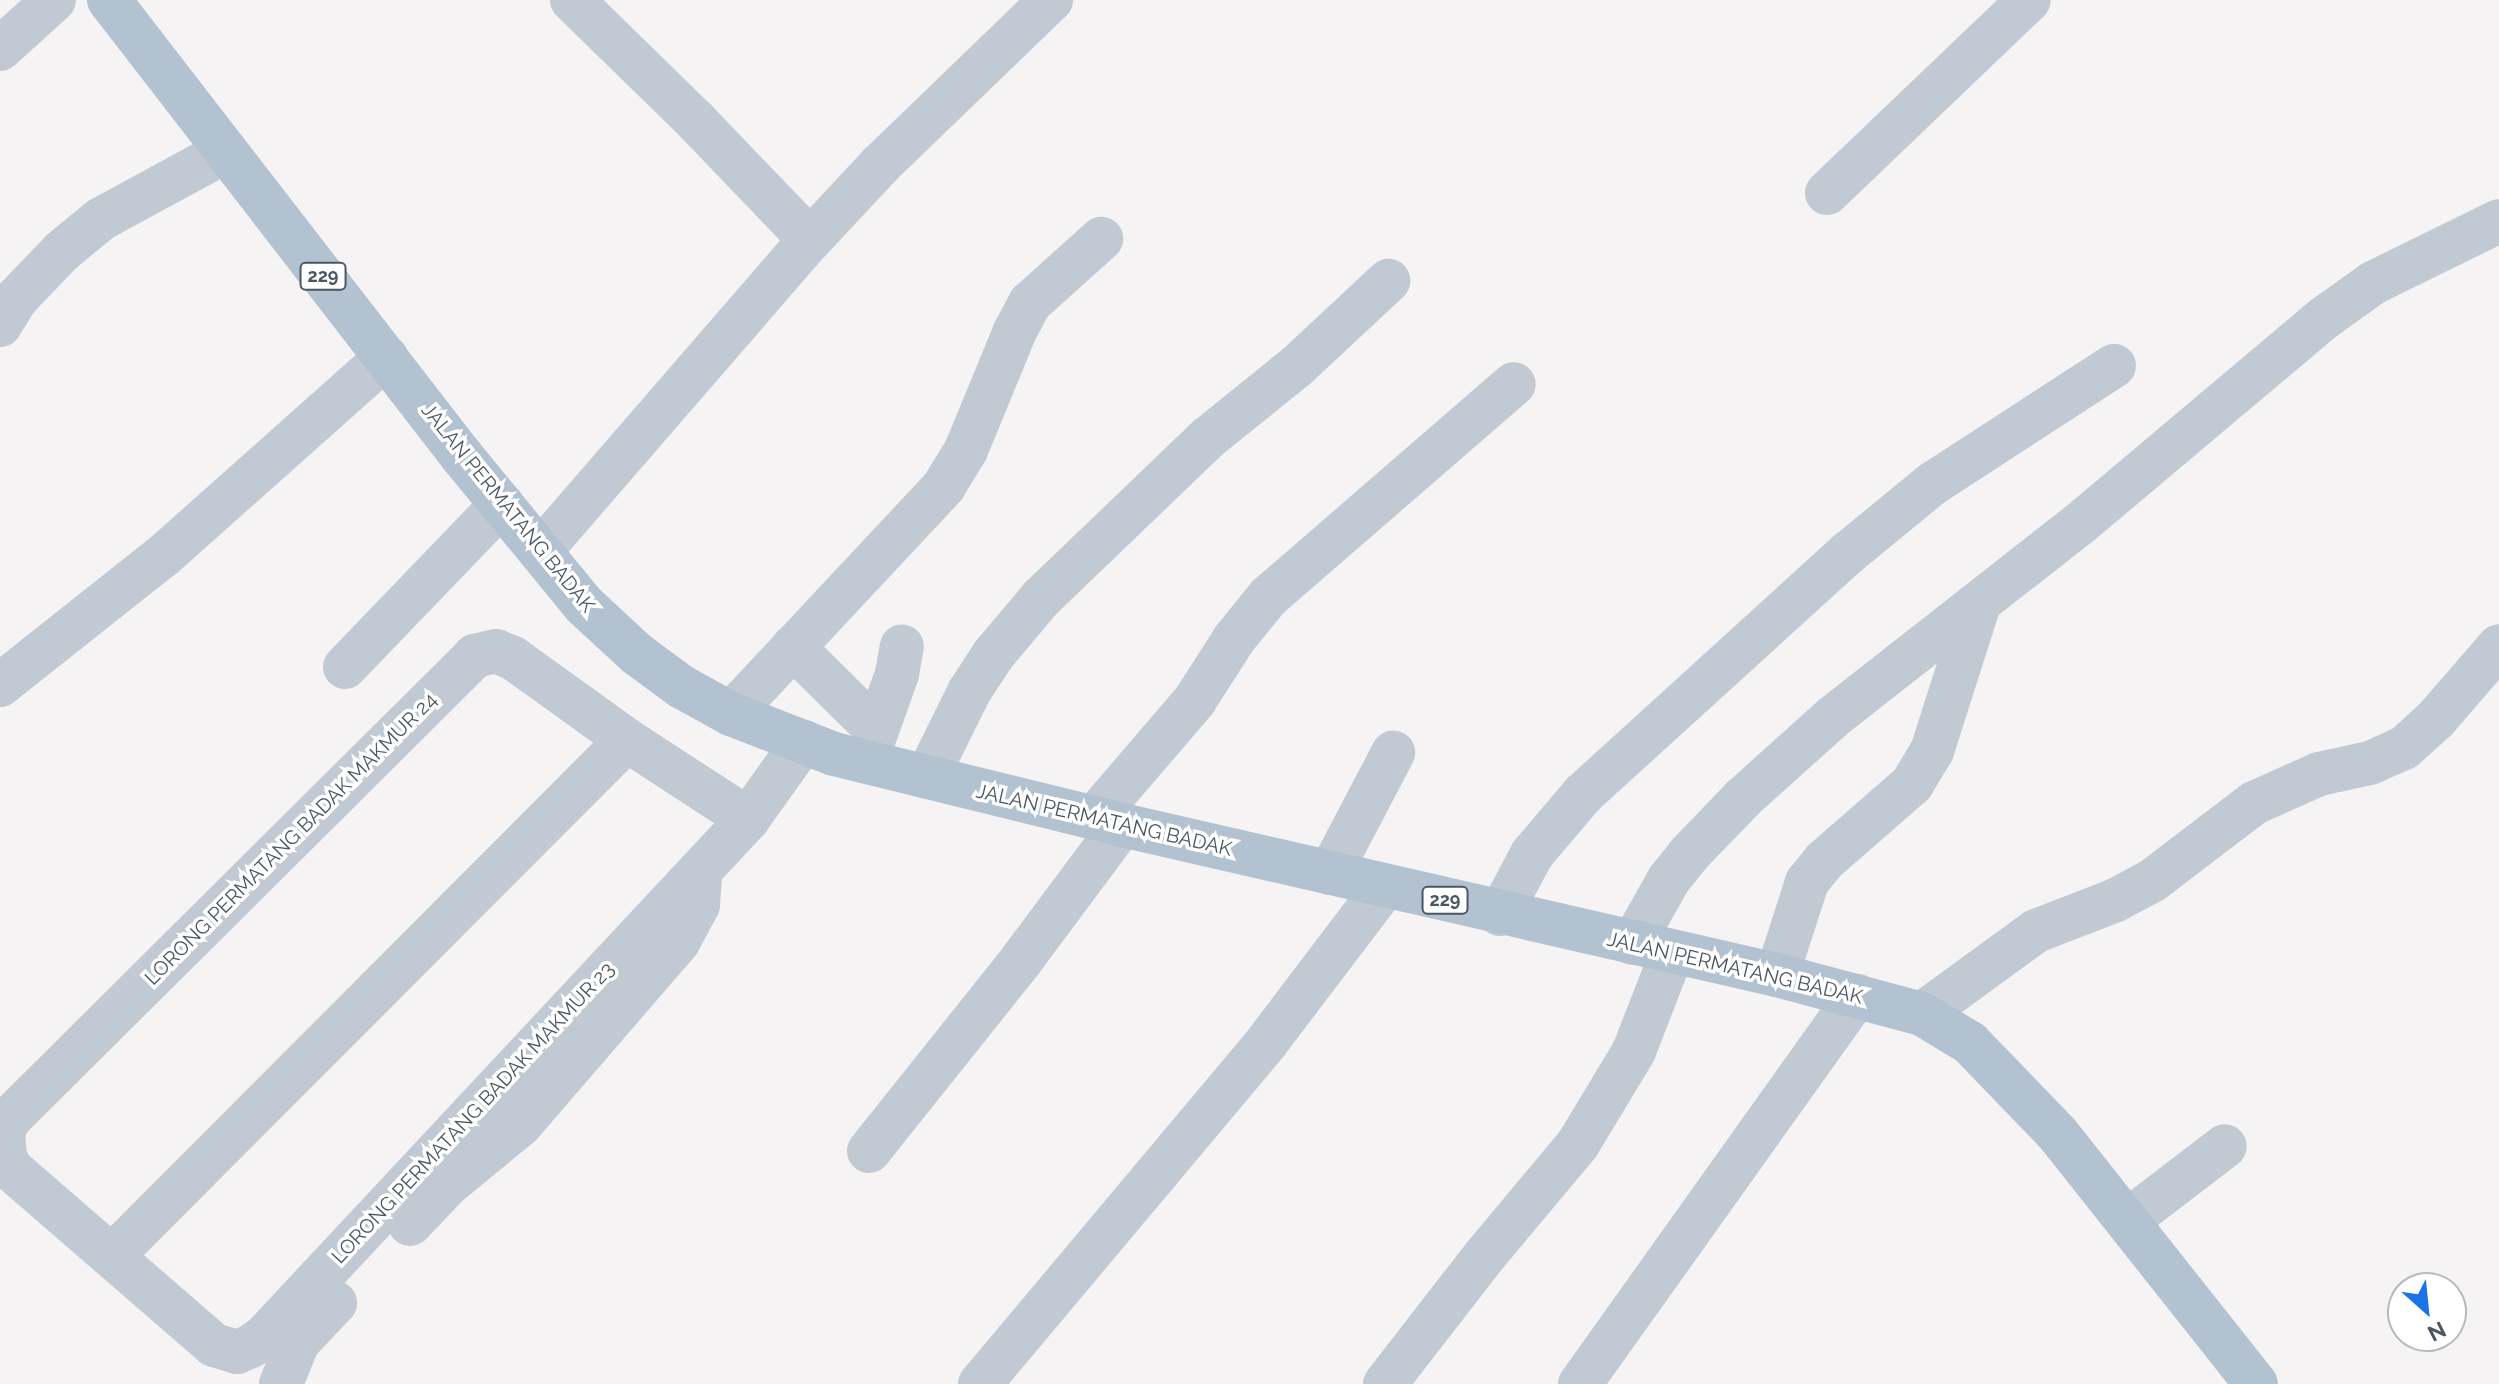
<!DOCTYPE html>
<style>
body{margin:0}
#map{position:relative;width:2499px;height:1384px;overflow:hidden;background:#f5f3f3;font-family:Raleway,sans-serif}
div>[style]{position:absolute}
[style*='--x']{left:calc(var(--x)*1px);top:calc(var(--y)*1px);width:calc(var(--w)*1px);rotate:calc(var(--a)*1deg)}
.minor>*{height:44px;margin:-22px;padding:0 22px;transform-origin:22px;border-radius:22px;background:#c1cad2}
.major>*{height:44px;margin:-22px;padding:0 22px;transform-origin:22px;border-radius:22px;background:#b3c2d1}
span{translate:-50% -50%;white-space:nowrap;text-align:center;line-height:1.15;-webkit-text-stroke:7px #fff;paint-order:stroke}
.shield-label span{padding:2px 6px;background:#fff;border:2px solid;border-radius:6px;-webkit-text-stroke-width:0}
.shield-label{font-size:18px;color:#4a5661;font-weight:700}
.street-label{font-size:20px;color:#4a5661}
.north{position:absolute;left:2387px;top:1272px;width:80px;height:80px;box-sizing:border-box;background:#fff;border:2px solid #b7bbc0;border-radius:50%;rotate:153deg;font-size:22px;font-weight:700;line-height:32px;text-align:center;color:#4a5661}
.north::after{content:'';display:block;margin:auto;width:28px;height:36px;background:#1a73e8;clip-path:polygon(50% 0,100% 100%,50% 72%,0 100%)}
</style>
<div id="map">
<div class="minor">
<div style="--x:572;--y:0;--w:172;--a:44.3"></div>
<div style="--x:695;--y:120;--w:166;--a:46.2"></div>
<div style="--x:0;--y:49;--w:73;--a:-42.2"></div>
<div style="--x:1827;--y:193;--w:279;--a:-43.7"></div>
<div style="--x:0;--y:325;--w:31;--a:-58"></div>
<div style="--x:16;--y:299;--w:66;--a:-46.2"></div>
<div style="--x:62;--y:251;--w:50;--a:-39.4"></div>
<div style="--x:101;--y:219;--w:142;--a:-28.5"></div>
<div style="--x:541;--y:550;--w:410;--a:-49.1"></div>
<div style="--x:810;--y:240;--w:103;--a:-47"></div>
<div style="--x:880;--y:165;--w:238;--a:-44"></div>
<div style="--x:793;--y:647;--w:118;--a:44.7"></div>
<div style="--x:345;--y:667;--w:226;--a:-46.1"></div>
<div style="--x:0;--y:685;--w:208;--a:-38.4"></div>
<div style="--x:163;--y:556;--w:299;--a:-41.7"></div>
<div style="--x:731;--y:714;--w:312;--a:-46.9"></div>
<div style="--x:944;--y:486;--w:42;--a:-58.6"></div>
<div style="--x:966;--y:450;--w:129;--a:-67.6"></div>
<div style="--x:1015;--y:331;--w:32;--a:-62"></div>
<div style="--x:1030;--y:303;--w:96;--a:-42"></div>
<div style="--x:866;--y:761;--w:92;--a:-70.4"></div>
<div style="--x:897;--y:674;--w:28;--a:-80"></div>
<div style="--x:927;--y:777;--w:95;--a:-63.7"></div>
<div style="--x:969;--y:692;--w:44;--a:-57"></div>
<div style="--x:993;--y:655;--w:75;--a:-49.9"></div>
<div style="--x:1041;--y:598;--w:233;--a:-43.8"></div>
<div style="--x:1209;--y:437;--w:113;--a:-38.9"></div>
<div style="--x:1297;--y:366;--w:125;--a:-43"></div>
<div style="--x:1094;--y:818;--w:155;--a:-49.4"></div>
<div style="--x:1195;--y:700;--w:72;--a:-57.4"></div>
<div style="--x:1234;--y:639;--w:54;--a:-51"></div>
<div style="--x:1268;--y:597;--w:325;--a:-40.9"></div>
<div style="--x:748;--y:819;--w:145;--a:-146.9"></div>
<div style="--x:627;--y:740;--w:140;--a:-144.3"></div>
<div style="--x:513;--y:658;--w:18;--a:-158"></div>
<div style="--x:496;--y:651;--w:22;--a:167"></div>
<div style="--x:475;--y:656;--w:658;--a:135.18"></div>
<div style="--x:8;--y:1120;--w:14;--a:111"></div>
<div style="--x:3;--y:1133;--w:25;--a:85"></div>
<div style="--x:5;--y:1158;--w:14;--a:60"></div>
<div style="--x:12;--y:1170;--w:267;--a:40.9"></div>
<div style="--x:214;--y:1345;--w:24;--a:17"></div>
<div style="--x:237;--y:1352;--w:15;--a:-23"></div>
<div style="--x:251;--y:1346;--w:16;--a:-35"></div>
<div style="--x:264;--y:1337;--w:709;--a:-46.94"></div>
<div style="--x:748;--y:819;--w:95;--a:-54.5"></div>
<div style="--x:1330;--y:873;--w:136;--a:-62.3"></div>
<div style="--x:1500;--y:914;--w:68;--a:-61.9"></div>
<div style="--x:1532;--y:854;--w:79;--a:-49.6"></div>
<div style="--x:1583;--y:794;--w:358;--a:-42.3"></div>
<div style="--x:1848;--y:553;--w:109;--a:-39.4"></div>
<div style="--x:1932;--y:484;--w:217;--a:-33"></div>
<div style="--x:1633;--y:943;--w:73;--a:-60.6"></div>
<div style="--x:1669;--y:879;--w:32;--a:-51"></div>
<div style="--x:1689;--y:854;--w:78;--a:-46"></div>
<div style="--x:1743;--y:798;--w:121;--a:-42"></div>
<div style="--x:1833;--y:717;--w:310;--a:-38.1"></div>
<div style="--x:2077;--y:526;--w:323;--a:-40.1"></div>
<div style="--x:2324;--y:318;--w:60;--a:-35.5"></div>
<div style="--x:2373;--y:283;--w:140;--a:-26.2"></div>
<div style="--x:1777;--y:975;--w:98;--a:-72.1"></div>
<div style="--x:1807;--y:882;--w:28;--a:-51"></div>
<div style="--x:1825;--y:860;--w:116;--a:-41.1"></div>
<div style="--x:1912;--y:784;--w:39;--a:-59"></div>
<div style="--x:1932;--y:751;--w:154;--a:-72.3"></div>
<div style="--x:1922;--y:1014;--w:141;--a:-36.1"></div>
<div style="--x:2036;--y:931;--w:86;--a:-21.2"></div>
<div style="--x:2116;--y:900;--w:42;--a:-28.4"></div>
<div style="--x:2153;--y:880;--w:127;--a:-37.3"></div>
<div style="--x:2254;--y:803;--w:71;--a:-24"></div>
<div style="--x:2319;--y:774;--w:52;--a:-12.2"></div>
<div style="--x:2370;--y:763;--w:37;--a:-24"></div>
<div style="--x:2404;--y:748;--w:43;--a:-42.2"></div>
<div style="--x:2436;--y:719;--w:96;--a:-49.2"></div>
<div style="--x:869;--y:1151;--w:246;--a:-51.4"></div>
<div style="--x:1022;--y:959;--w:167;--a:-53.3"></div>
<div style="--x:2127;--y:1221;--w:123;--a:-37.4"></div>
<div style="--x:410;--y:1224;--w:54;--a:-46.5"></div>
<div style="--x:447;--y:1185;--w:94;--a:-39.4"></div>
<div style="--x:520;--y:1125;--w:242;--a:-49.2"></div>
<div style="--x:678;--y:942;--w:42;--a:-61.6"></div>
<div style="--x:698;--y:905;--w:26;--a:-86"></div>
<div style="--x:112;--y:1256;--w:729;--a:-45.06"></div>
<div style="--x:281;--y:1384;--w:45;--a:-68"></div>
<div style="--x:298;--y:1342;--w:54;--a:-46.5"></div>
<div style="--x:980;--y:1384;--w:445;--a:-50"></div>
<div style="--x:1266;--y:1043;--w:197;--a:-52.8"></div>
<div style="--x:1385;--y:1384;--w:165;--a:-52.2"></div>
<div style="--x:1486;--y:1254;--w:143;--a:-50.1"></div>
<div style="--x:1578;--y:1144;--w:109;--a:-58.9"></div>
<div style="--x:1634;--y:1051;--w:105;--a:-68.8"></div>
<div style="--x:1580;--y:1384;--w:477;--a:-54.5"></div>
</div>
<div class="major">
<div style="--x:109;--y:0;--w:574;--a:52.29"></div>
<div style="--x:460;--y:454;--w:195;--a:50.6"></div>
<div style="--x:584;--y:605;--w:72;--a:42.8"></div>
<div style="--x:637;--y:654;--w:56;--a:36.3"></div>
<div style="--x:682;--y:687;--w:56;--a:28.9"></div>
<div style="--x:731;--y:714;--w:110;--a:21.2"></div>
<div style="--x:834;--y:754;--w:297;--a:13.8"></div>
<div style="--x:1122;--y:825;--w:672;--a:12.9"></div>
<div style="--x:1777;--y:975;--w:150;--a:15.1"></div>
<div style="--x:1922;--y:1014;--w:56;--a:31.1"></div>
<div style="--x:1970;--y:1043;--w:125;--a:46"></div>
<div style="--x:2057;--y:1133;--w:320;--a:51.6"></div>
</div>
<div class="shield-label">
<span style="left:323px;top:276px">229</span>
<span style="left:1445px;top:900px">229</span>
</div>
<div class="street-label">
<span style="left:508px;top:508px;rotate:51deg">JALAN PERMATANG BADAK</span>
<span style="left:1104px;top:820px;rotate:13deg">JALAN PERMATANG BADAK</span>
<span style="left:291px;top:839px;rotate:-45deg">LORONG PERMATANG BADAK MAKMUR 24</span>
<span style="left:1735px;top:968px;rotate:13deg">JALAN PERMATANG BADAK</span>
<span style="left:473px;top:1113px;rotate:-47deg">LORONG PERMATANG BADAK MAKMUR 23</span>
</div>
<div class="north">N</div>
</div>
